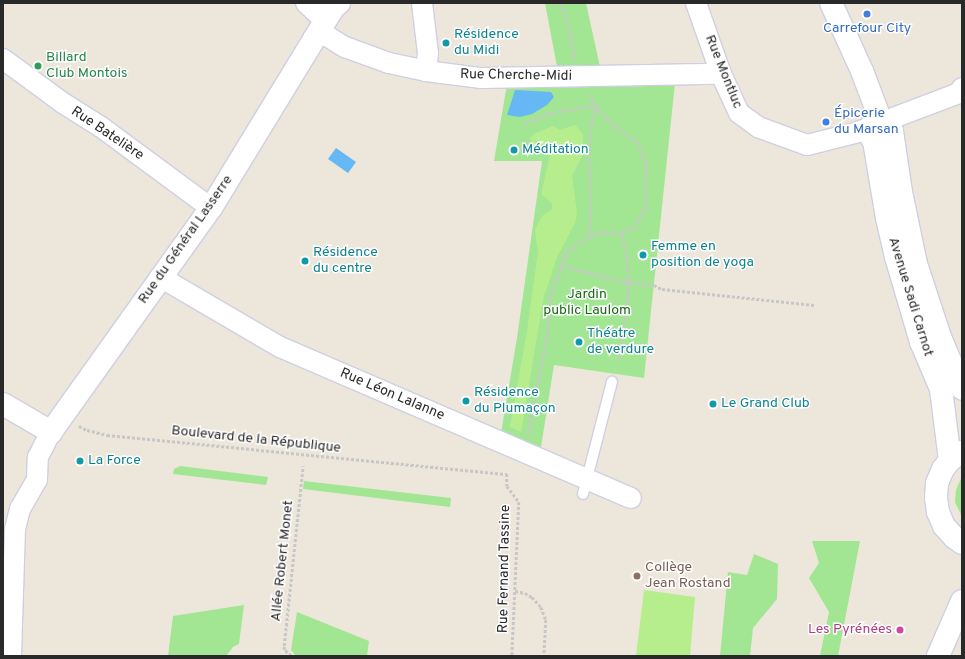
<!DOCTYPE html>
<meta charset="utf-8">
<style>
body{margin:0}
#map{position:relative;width:965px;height:659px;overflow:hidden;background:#ece7da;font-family:Overpass,sans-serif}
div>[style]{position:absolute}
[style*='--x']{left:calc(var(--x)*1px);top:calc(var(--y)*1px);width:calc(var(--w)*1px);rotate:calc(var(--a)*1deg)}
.green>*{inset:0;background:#a2e693}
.pitch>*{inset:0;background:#b6ee8e}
.water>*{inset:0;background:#66b8f4}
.path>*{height:2.5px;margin-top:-1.25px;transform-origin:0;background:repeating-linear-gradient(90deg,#c7c7c7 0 3px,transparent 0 5px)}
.roads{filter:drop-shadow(1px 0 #cfcfe3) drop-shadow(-1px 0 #cfcfe3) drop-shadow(0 1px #cfcfe3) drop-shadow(0 -1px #cfcfe3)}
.lane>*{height:10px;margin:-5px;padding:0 5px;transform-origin:5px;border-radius:5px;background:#fff}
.street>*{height:20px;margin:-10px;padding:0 10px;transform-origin:10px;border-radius:10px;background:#fff}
.secondary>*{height:22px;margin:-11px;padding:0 11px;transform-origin:11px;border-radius:11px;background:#fff}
.dots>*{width:11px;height:11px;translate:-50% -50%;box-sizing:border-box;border:2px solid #fff;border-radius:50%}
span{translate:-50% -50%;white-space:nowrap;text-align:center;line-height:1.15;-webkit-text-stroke:3px #fff;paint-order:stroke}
.shop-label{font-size:14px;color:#366cbe}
.left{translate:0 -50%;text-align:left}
.culture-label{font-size:14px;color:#0d838f}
.leisure-label{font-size:14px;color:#27864d}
.street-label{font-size:14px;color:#292929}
.park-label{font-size:14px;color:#1a6916}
.education-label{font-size:14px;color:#785e54}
.hotel-label{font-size:14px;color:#b23c85}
.right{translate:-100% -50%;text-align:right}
.frame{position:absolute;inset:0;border:4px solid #292929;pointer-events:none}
</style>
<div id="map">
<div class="green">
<div style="clip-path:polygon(545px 3px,586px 3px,600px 67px,557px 67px)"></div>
<div style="clip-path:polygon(675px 83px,644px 378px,554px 365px,541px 447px,501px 433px,517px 338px,542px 161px,494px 161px,507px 84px)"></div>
<div style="clip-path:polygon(180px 466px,268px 477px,266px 485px,173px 474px,174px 469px)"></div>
<div style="clip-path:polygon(962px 476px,962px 517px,955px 502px,956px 490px)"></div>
<div style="clip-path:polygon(304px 481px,451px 498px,450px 507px,303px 489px)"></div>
<div style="clip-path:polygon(812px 541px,860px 541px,838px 656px,820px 656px,829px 612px,809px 578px,819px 563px)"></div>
<div style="clip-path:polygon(754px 554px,778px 564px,777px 599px,753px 628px,750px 656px,720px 656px,728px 572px,747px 575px)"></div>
<div style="clip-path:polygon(244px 605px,239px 644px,233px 647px,226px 656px,168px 656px,173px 616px)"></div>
<div style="clip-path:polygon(297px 612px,369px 641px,367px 656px,296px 656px,291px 650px)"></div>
</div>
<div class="pitch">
<div style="clip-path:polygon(575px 125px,583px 134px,583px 154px,572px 176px,577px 213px,575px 223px,557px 257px,543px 300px,521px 432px,510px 427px,527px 331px,538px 252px,535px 230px,542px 216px,552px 209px,552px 203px,541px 194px,550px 156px,544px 150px,538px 150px,530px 139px,534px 134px,553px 126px,560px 130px)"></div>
<div style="clip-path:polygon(644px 590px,695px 597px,690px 656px,636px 656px)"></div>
</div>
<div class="water">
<div style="clip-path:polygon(515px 90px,551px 92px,554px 97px,547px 105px,532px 114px,520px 117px,507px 115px)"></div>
<div style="clip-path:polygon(336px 148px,356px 162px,348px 173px,328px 159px)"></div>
</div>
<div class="path">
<div style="--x:561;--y:3;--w:20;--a:70"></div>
<div style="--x:568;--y:22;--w:38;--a:79"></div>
<div style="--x:525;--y:124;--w:27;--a:-24"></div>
<div style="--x:550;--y:113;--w:46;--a:-10.1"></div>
<div style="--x:595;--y:105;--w:43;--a:97.9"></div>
<div style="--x:589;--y:148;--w:60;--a:88.1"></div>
<div style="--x:591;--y:208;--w:29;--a:94"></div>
<div style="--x:561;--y:266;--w:69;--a:13.4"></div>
<div style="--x:628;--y:282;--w:26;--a:7"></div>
<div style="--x:654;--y:285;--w:9;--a:27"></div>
<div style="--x:662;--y:289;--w:153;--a:6"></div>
<div style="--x:619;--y:360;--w:69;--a:-82.5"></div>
<div style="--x:628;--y:292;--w:34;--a:-92"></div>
<div style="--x:627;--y:258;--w:26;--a:-103"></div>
<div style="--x:79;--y:426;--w:9;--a:27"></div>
<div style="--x:87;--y:430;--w:21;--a:14"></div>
<div style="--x:107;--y:435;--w:402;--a:5.6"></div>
<div style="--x:507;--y:474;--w:12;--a:90"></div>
<div style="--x:507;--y:486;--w:20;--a:53"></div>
<div style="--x:519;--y:502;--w:154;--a:92.6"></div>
<div style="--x:528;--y:433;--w:100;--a:-79"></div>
<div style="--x:547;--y:335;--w:40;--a:-84.3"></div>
<div style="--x:551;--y:295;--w:45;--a:-70.3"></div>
<div style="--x:566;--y:253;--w:20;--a:-37"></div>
<div style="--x:582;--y:241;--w:20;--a:-27"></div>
<div style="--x:600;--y:232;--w:21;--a:3"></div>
<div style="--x:621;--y:233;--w:14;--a:-21"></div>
<div style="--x:634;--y:228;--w:25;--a:-61"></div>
<div style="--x:646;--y:206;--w:42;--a:-90"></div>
<div style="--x:646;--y:164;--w:22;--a:-111"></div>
<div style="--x:638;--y:143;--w:25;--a:-146"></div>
<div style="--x:617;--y:129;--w:28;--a:-135"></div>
<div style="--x:597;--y:109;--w:16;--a:-117"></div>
<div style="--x:515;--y:591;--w:10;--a:11"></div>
<div style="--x:525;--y:593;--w:8;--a:30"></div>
<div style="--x:532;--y:597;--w:13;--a:48"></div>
<div style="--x:541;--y:607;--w:14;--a:69"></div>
<div style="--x:546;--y:620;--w:36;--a:93"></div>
<div style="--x:291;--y:656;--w:9;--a:-139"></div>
<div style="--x:284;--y:650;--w:4;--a:-90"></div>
<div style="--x:284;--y:646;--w:181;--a:-84"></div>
</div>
<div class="roads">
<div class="lane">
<div style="--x:583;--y:494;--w:116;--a:-75.5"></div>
</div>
<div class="street">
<div style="--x:306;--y:3;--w:26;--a:43"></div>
<div style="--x:422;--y:3;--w:50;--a:83.2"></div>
<div style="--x:428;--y:53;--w:18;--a:96"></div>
<div style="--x:696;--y:3;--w:75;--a:70.6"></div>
<div style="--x:721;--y:74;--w:43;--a:65.2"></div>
<div style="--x:739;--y:113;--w:24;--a:36"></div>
<div style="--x:758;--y:127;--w:52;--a:20.2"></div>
<div style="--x:807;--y:145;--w:49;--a:-14"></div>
<div style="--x:855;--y:133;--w:14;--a:-21"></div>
<div style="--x:868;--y:128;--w:16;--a:-47"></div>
<div style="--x:319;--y:31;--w:31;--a:32"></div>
<div style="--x:345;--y:47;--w:47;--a:20"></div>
<div style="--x:389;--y:63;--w:38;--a:12"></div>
<div style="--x:426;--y:71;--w:54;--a:7.4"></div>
<div style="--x:480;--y:78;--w:241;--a:-1"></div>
<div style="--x:3;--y:59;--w:74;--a:36.3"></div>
<div style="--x:63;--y:103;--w:45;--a:32.3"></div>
<div style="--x:101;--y:127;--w:137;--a:36.4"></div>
<div style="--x:893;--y:118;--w:71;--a:-20.7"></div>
<div style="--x:959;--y:93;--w:6;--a:-59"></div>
<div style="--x:160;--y:277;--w:139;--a:30.3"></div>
<div style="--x:280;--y:347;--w:382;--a:23.3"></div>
<div style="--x:11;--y:656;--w:127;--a:-88.2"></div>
<div style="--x:15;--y:529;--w:21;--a:-76"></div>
<div style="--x:20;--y:509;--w:34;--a:-60"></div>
<div style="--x:37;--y:480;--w:23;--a:-88"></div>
<div style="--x:38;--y:457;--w:28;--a:-63"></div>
</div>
<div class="secondary">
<div style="--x:831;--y:3;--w:75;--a:65.5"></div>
<div style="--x:862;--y:71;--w:48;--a:69.3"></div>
<div style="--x:879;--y:116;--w:20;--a:49"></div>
<div style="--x:892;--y:131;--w:62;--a:81.6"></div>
<div style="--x:901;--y:192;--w:74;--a:78.2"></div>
<div style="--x:916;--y:264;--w:77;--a:71.8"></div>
<div style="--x:940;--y:337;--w:56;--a:67.1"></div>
<div style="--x:869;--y:134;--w:9;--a:54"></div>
<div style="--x:874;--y:141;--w:78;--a:80.4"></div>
<div style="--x:887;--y:218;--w:40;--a:77"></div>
<div style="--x:896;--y:257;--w:89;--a:73.6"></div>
<div style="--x:921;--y:342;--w:51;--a:66.9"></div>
<div style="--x:941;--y:389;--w:72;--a:82.8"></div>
<div style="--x:3;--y:404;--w:56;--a:30.3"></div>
<div style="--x:51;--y:432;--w:275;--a:-54.5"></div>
<div style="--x:211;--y:208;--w:198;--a:-58.6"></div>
<div style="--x:314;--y:39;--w:36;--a:-58"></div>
<div style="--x:333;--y:8;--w:8;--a:-40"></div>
<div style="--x:961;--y:452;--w:14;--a:144"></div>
<div style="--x:950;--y:460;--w:11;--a:128"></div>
<div style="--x:943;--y:469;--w:15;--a:113"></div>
<div style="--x:937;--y:483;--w:15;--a:94"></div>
<div style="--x:936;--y:498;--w:14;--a:82"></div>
<div style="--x:938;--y:512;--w:15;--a:67"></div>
<div style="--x:944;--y:526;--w:15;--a:48"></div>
<div style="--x:954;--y:537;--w:10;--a:37"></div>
<div style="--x:938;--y:656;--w:60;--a:-66.4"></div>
</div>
</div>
<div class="dots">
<div style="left:867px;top:14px;background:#3f7fe0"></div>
<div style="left:446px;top:43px;background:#0f9aa8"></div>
<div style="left:38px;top:66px;background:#2e9e5b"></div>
<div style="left:826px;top:122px;background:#3f7fe0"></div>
<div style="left:514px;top:150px;background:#0f9aa8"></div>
<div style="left:643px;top:255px;background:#0f9aa8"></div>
<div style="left:305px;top:261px;background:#0f9aa8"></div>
<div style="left:579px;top:342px;background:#0f9aa8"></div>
<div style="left:466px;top:401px;background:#0f9aa8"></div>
<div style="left:713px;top:404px;background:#0f9aa8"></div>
<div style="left:80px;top:461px;background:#0f9aa8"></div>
<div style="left:637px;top:576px;background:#8d6e63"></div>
<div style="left:900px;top:630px;background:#d1479c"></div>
</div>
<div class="shop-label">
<span style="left:867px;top:29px">Carrefour City</span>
<span class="left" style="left:834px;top:122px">Épicerie<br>du Marsan</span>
</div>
<div class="culture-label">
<span class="left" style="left:454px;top:43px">Résidence<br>du Midi</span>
<span class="left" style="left:522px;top:150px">Méditation</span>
<span class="left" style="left:651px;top:255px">Femme en<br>position de yoga</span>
<span class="left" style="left:313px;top:261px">Résidence<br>du centre</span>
<span class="left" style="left:587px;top:342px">Théatre<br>de verdure</span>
<span class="left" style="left:474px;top:401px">Résidence<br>du Plumaçon</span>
<span class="left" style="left:721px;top:404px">Le Grand Club</span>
<span class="left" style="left:88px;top:461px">La Force</span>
</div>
<div class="leisure-label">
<span class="left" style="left:46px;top:66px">Billard<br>Club Montois</span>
</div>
<div class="street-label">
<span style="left:723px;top:72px;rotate:68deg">Rue Montluc</span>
<span style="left:516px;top:76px;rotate:1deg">Rue Cherche-Midi</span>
<span style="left:107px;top:134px;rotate:34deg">Rue Batelière</span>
<span style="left:186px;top:240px;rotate:-55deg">Rue du Général Lasserre</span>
<span style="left:910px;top:297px;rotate:73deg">Avenue Sadi Carnot</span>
<span style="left:392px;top:395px;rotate:23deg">Rue Léon Lalanne</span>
<span style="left:256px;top:440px;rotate:6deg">Boulevard de la République</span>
<span style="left:283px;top:561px;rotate:-84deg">Allée Robert Monet</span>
<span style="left:505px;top:569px;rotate:-89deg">Rue Fernand Tassine</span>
</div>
<div class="park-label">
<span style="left:587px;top:303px">Jardin<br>public Laulom</span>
</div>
<div class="education-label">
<span class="left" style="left:645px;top:576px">Collège<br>Jean Rostand</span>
</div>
<div class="hotel-label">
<span class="right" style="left:892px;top:630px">Les Pyrénées</span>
</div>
<div class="frame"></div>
</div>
